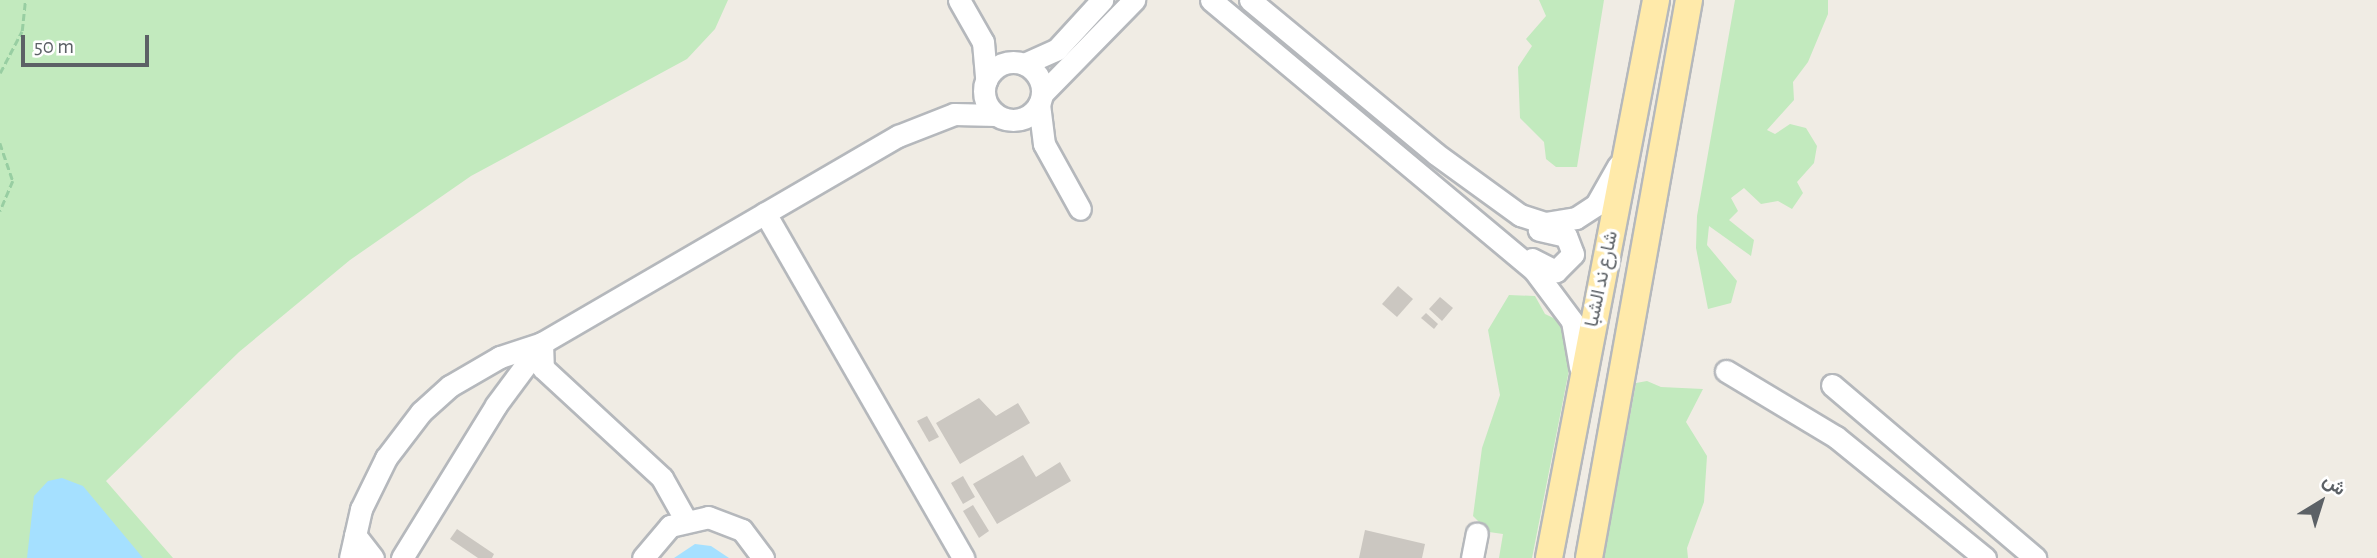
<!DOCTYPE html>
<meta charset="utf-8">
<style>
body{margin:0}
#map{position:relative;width:2377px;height:558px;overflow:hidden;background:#f0ece4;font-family:"Alegreya Sans",Vazirmatn,sans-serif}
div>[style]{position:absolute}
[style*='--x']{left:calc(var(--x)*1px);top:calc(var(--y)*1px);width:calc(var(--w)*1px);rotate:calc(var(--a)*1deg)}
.green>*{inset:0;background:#c2eabe}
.water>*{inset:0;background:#a5e0ff}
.building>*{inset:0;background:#cbc7c1}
.path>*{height:2.5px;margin-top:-1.25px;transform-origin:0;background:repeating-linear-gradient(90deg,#98cea2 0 7px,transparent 0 10.5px)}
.roads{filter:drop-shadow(2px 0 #b5b8bc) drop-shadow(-2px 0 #b5b8bc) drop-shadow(0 2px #b5b8bc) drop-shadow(0 -2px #b5b8bc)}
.minor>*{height:21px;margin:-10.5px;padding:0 10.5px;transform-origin:10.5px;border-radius:10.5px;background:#fff}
.minor>.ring{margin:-10.5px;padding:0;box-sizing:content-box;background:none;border:21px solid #fff;border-radius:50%}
.major>*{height:26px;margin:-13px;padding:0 13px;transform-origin:13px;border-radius:13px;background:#ffeaaa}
span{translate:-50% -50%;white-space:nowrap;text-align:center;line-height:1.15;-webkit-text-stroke:7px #fff;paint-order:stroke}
.street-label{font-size:19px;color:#5c6166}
.north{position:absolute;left:2286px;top:467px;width:70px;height:70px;-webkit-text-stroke:5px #fff;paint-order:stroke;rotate:38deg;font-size:19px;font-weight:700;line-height:28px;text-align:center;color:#5c6166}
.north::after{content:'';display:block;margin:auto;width:24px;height:32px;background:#5c6166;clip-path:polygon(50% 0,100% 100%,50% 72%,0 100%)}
.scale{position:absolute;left:21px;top:35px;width:128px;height:32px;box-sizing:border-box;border:4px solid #5c6166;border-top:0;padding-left:9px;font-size:21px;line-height:24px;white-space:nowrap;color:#5c6166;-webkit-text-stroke:5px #fff;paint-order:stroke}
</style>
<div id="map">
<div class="green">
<div style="clip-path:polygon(0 0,728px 0,715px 29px,687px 59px,471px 176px,350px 260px,239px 352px,106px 481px,173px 558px,0 558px)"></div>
<div style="clip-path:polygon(1539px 0,1604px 0,1577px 167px,1556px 167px,1546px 159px,1544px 142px,1520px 118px,1518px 67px,1532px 46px,1526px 39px,1546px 16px)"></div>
<div style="clip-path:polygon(1735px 0,1828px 0,1828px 14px,1808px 62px,1793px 82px,1794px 100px,1767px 130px,1775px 134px,1790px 124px,1806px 128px,1817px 146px,1814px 163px,1797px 182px,1803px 193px,1792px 209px,1778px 201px,1761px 204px,1744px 188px,1731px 198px,1738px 211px,1729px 220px,1754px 240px,1751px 256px,1709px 226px,1707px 245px,1737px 281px,1731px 303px,1708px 309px,1696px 248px,1697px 216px)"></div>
<div style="clip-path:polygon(1509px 295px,1535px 296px,1545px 314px,1564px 323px,1570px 365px,1532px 558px,1499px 558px,1503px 534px,1489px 532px,1473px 516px,1482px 448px,1500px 395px,1488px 330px)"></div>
<div style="clip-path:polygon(1647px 381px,1661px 387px,1703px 389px,1686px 422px,1707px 456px,1704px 502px,1687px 548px,1688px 558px,1604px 558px,1636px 383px)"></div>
</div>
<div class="water">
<div style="clip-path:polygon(62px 478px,83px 486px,143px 558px,27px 558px,34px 496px,48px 481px)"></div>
<div style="clip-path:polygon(695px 544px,711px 546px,729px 558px,674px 558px)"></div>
</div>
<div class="building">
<div style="clip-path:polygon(1398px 286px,1413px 299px,1397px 317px,1382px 304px)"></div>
<div style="clip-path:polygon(1440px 297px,1453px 308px,1442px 321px,1429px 309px)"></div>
<div style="clip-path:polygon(1426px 313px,1438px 324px,1434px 329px,1421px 318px)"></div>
<div style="clip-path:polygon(979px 398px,996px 416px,1018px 403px,1030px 423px,960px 464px,936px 423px)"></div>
<div style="clip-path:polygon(927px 416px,939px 437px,929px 442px,917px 421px)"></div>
<div style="clip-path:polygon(1023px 455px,1036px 477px,1060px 462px,1071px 481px,997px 524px,973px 484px)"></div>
<div style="clip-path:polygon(963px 476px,975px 497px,963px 504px,951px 483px)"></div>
<div style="clip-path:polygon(973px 505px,989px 531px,979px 538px,963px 511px)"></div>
<div style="clip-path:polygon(457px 529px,494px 554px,492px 558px,478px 558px,450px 539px)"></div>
<div style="clip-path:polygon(1365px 530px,1425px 544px,1422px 558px,1359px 558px)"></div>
</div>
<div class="path">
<div style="--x:0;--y:73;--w:47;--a:-62.4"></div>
<div style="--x:22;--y:31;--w:31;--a:-84"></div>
<div style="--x:0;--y:143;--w:40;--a:71.1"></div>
<div style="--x:13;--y:181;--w:33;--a:113"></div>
</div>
<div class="roads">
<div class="minor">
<div style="--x:959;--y:0;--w:48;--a:60.3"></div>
<div style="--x:983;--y:42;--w:38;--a:85"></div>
<div style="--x:1211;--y:0;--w:421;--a:39.9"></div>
<div style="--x:1534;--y:270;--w:64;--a:53.3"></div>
<div style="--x:1572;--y:321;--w:47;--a:80.1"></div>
<div style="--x:1250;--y:0;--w:241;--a:39.6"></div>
<div style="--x:1436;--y:154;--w:104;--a:36"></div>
<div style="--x:1520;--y:215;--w:26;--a:18"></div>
<div style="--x:1545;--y:223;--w:31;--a:-9"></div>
<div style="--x:1576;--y:218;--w:24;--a:-33"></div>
<div style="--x:1596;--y:205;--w:45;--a:-60.6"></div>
<div class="ring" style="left:984px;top:62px;width:37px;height:37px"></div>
<div style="--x:1024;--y:64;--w:36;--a:-24"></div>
<div style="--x:1057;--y:49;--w:67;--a:-47.4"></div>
<div style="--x:1042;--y:94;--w:132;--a:-45.6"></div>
<div style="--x:1039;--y:104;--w:40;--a:82.9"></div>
<div style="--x:1044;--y:144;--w:74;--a:61"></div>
<div style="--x:765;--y:213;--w:398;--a:60.1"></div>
<div style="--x:1532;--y:259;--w:27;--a:27"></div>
<div style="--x:1556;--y:271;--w:24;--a:-45"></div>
<div style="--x:1573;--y:254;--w:19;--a:-111"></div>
<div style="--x:1566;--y:236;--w:28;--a:-167"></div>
<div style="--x:542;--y:343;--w:25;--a:88"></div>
<div style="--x:543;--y:368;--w:162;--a:42.7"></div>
<div style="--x:662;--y:478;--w:47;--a:60.7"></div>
<div style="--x:1726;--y:371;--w:128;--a:31"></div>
<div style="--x:1836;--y:437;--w:192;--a:39.1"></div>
<div style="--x:1832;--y:385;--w:267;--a:40.4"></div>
<div style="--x:355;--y:535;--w:29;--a:52"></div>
<div style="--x:350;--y:558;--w:50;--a:-77.3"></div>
<div style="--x:361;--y:509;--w:57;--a:-63.9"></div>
<div style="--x:386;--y:458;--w:58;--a:-52.7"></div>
<div style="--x:421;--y:412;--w:39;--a:-42"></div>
<div style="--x:450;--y:386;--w:58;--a:-30.1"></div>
<div style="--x:500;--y:357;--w:44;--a:-18.4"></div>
<div style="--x:542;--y:343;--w:412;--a:-30.2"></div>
<div style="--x:898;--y:136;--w:60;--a:-21.4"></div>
<div style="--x:954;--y:114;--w:42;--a:1.4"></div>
<div style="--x:402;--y:558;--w:180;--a:-58.4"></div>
<div style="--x:496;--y:405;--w:77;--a:-53.4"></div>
<div style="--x:643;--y:558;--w:42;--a:-49.8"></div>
<div style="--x:670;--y:526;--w:39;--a:-13"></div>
<div style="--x:708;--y:517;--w:36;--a:21"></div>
<div style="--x:742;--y:530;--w:35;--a:53"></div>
<div style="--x:1472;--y:558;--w:25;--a:-79"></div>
</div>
<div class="major">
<div style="--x:1549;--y:558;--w:568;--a:-79.14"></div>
<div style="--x:1589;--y:558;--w:567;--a:-79.84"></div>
</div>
</div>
<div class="street-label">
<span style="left:1602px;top:279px;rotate:-78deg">شارع ند الشبا</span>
</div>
<div class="north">ش</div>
<div class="scale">50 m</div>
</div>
